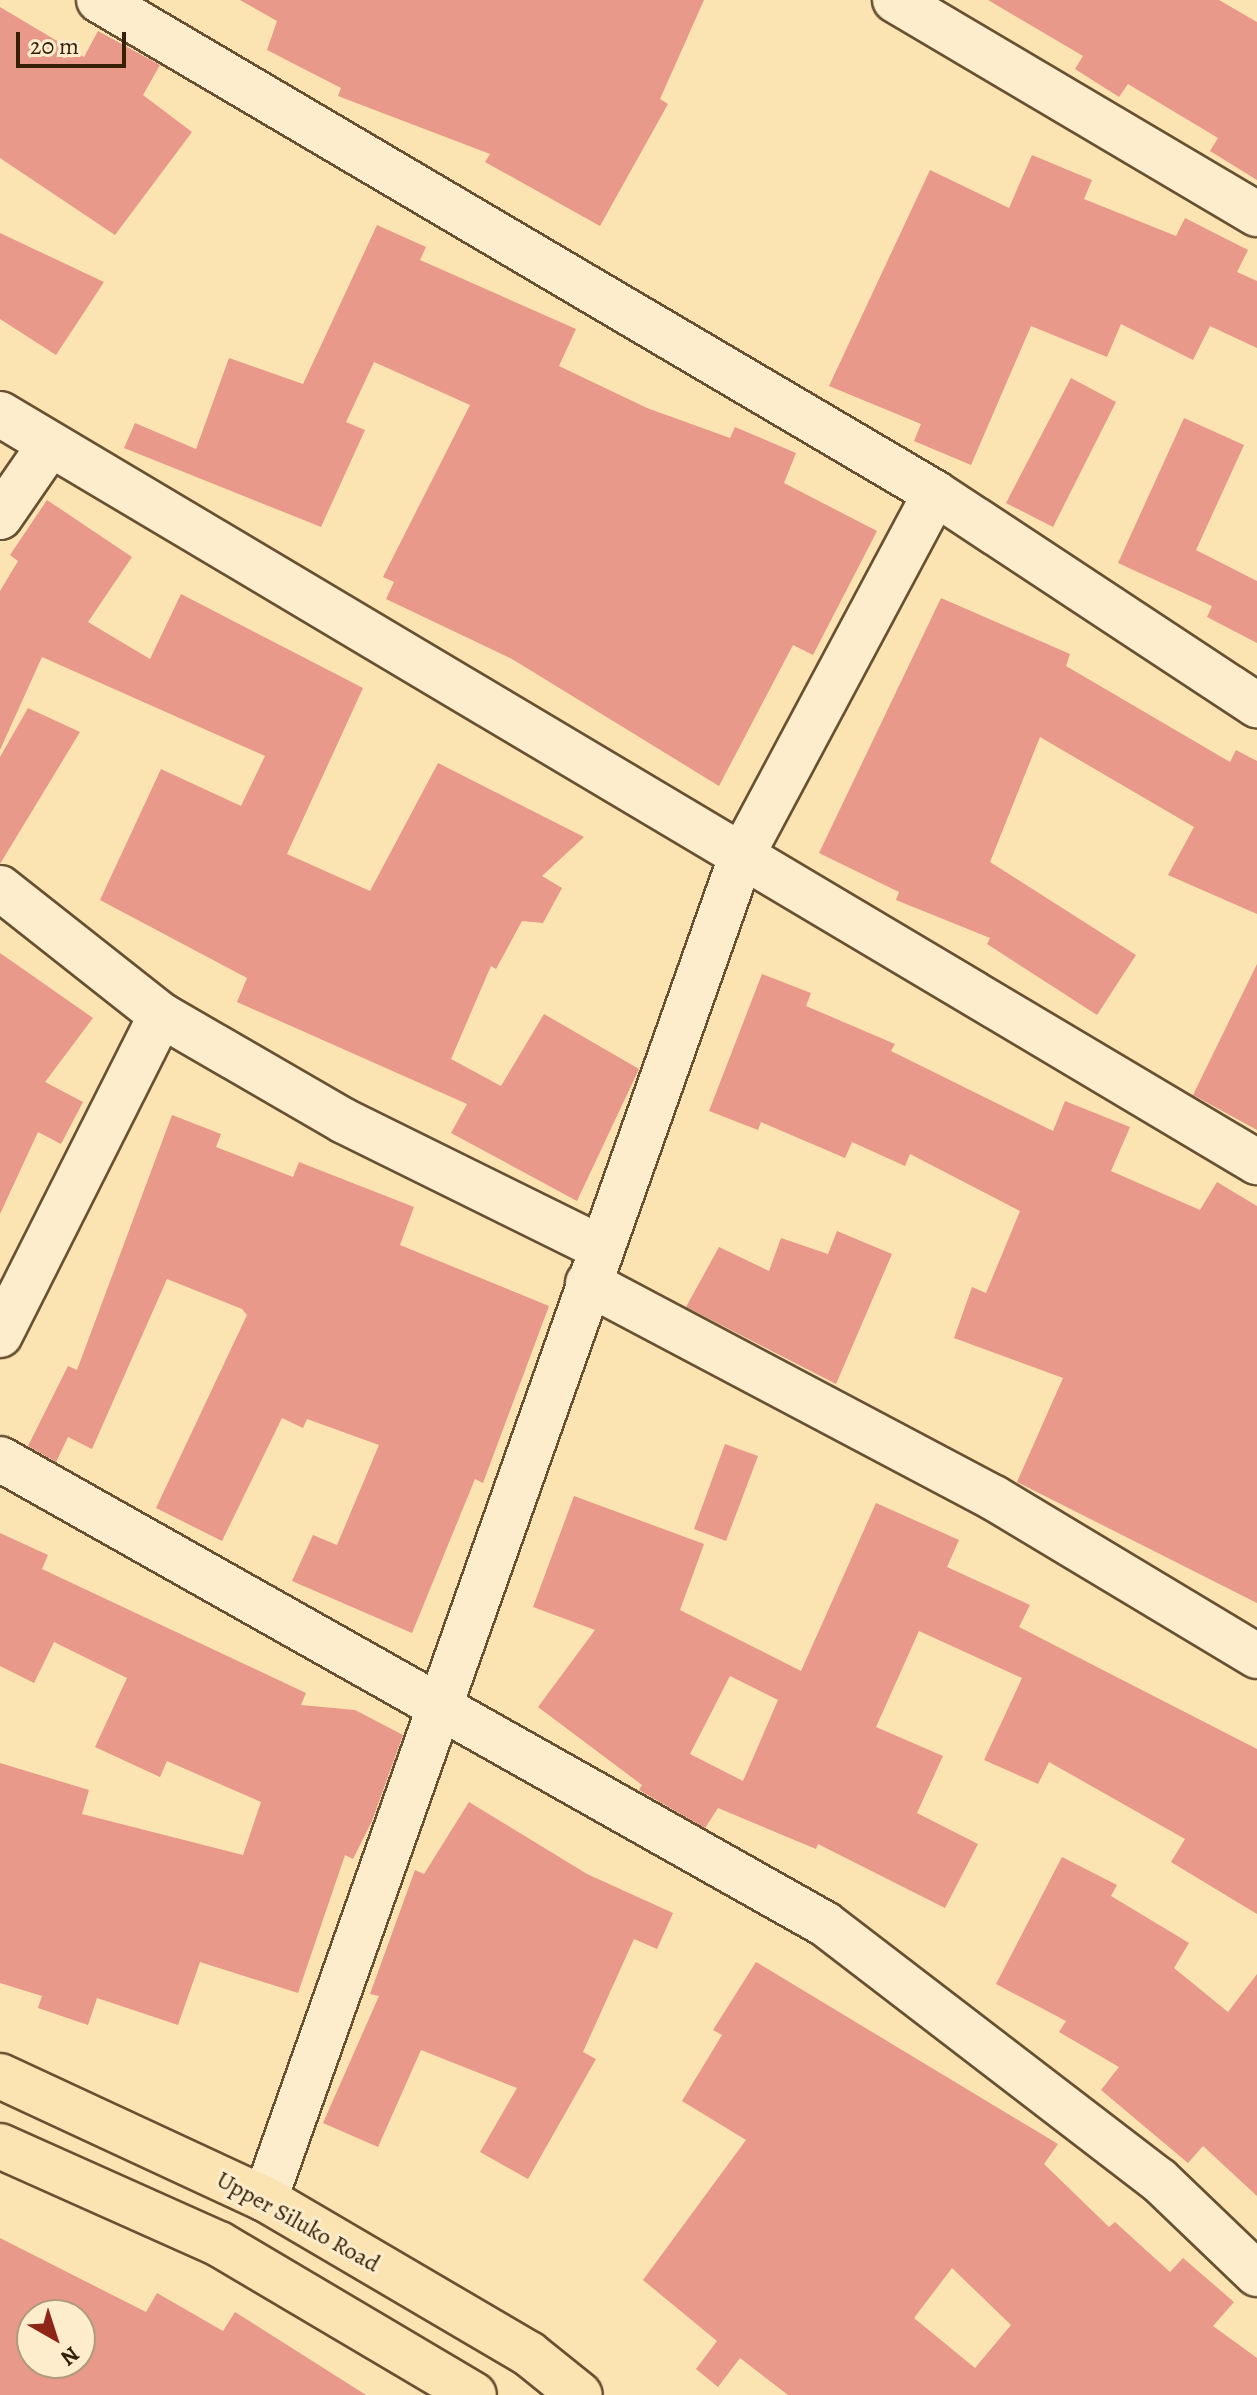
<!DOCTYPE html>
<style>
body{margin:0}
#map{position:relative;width:1257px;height:2395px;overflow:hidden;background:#fce3b2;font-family:Alegreya,serif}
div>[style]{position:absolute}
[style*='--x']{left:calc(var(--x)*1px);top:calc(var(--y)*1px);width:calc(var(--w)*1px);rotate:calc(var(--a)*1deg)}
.building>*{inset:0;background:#e89989}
.roads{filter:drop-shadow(2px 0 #685132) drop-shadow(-2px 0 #685132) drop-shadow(0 2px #685132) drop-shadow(0 -2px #685132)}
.street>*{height:44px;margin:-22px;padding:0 22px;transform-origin:22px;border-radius:22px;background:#fdedcd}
.primary>*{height:44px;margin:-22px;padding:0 22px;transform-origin:22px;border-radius:22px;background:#fce3b2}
span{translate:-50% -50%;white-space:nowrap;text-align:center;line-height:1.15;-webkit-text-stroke:6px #fdedcd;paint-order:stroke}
.street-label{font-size:24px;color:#372007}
.north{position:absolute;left:16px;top:2299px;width:80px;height:80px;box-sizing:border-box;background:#fdedcd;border:2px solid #ae9b7e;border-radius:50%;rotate:141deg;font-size:22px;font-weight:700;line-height:32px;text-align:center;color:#372007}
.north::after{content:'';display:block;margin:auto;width:28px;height:36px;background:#8f2418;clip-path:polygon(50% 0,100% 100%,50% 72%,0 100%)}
.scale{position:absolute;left:16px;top:32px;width:110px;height:36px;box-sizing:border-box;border:4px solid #372007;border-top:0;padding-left:10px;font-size:24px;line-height:28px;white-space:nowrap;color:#372007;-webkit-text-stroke:6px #fdedcd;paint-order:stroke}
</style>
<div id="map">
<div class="building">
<div style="clip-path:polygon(240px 0,704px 0,660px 99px,668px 104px,600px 226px,485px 162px,490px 154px,338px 96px,341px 88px,267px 50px,277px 21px)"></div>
<div style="clip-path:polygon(988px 0,1219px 0,1257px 22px,1257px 180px,1210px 151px,1218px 138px,1128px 84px,1119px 97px,1075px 69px,1083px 56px)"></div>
<div style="clip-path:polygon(0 7px,84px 57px,98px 31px,160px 65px,143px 95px,192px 132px,115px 235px,0 158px)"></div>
<div style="clip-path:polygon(1032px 155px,1092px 180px,1084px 199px,1176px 236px,1185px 218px,1248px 250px,1237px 272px,1257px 281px,1257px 348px,1210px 326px,1193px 360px,1121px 324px,1107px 357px,1031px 326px,971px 465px,914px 441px,921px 424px,829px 386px,930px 170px,1009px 208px)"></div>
<div style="clip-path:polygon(377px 225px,426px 247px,420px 260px,576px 329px,559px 366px,647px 408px,730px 438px,735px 427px,796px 453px,784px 483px,877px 531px,813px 655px,793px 645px,719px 786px,512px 659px,386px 599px,394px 582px,383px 577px,470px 405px,374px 362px,346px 422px,365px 430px,321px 527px,124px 448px,135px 423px,196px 449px,229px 358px,303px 384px)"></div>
<div style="clip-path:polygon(0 233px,104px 282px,56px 355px,0 319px)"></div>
<div style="clip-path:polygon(1071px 378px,1116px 402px,1053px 527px,1006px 503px)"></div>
<div style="clip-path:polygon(1184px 418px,1244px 445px,1196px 550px,1257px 581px,1257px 643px,1207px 617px,1212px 606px,1118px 563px)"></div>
<div style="clip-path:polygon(47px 500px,132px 557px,88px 622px,150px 659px,181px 594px,363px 688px,287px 854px,370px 891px,438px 763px,584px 837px,542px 876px,562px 888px,543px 923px,522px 921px,496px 969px,491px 966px,451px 1059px,501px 1086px,544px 1014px,639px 1069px,577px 1201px,451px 1133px,467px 1104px,237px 1002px,247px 978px,100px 900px,161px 769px,241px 806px,265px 756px,42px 657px,0 750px,0 591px,18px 561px,10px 555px)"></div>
<div style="clip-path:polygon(941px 598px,1070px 654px,1066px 666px,1230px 762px,1236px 750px,1257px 761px,1257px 914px,1168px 875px,1194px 827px,1040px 737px,990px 862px,1136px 955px,1097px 1015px,987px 944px,990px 938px,896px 900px,899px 892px,819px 853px)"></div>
<div style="clip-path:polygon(28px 708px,80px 732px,0 864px,0 757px)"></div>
<div style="clip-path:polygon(0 953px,93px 1018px,45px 1082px,83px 1102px,61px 1144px,38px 1132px,0 1214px)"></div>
<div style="clip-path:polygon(1257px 964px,1257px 1130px,1193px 1095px)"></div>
<div style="clip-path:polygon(762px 974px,811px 993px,806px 1006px,895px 1044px,891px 1051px,1053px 1131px,1065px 1101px,1130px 1127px,1111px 1171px,1200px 1210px,1217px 1182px,1257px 1206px,1257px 1603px,1017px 1482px,1063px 1378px,954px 1338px,972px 1287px,986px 1293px,1020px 1211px,910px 1154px,905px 1166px,852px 1142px,845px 1158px,761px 1122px,758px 1130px,709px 1111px)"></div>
<div style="clip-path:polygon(172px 1115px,221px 1134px,216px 1147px,293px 1177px,299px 1162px,414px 1207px,400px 1245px,549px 1306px,483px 1483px,475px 1479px,412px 1633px,292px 1581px,313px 1535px,337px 1545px,379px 1445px,307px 1419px,303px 1428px,282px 1418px,222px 1541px,156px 1508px,247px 1315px,242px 1309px,167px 1279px,92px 1449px,68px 1437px,56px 1462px,28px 1446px,68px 1366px,77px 1370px)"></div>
<div style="clip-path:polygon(837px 1231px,892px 1254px,836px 1384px,686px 1307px,719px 1247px,769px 1271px,781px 1238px,828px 1254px)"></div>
<div style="clip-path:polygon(725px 1444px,758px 1456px,726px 1541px,694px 1529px)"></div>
<div style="clip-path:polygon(evenodd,574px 1496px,704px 1544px,680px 1610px,801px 1671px,876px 1503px,959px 1540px,947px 1567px,1030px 1605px,1019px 1627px,1257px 1749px,1257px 1914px,1171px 1862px,1185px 1839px,1049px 1762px,1038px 1784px,984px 1760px,1022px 1678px,919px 1631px,876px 1727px,943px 1756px,917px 1813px,978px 1844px,945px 1908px,818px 1844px,816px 1849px,718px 1808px,705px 1828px,639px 1790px,642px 1785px,538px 1707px,595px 1630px,533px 1607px,574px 1496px,730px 1676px,778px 1700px,743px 1781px,690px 1754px,730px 1676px)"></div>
<div style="clip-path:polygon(0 1533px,48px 1555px,42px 1569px,306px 1693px,301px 1705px,355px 1710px,403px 1735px,372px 1821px,353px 1859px,345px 1855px,298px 1993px,200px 1962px,178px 2025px,97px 1998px,88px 2025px,38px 2008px,42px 1996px,0 1983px,0 1763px,89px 1790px,82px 1814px,243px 1855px,261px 1802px,167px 1761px,160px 1777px,95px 1747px,127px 1678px,54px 1642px,34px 1683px,0 1666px)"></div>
<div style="clip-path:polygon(469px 1802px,587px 1874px,673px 1913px,657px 1949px,634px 1939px,583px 2052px,596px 2059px,528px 2179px,480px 2152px,517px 2088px,421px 2050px,378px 2147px,323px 2123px,379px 1996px,370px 1994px,415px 1870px,424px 1874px)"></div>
<div style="clip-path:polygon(1062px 1857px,1117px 1885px,1111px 1896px,1189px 1943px,1174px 1968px,1228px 2012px,1257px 1974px,1257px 2196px,1203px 2146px,1188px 2163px,1101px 2090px,1119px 2067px,1059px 2032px,1066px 2021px,996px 1984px)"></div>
<div style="clip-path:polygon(evenodd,756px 1962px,1058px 2144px,1044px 2164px,1109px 2227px,1115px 2222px,1170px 2272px,1183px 2258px,1234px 2302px,1213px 2326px,1257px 2358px,1257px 2395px,788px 2395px,740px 2358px,718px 2387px,696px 2369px,717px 2341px,643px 2280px,746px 2140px,682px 2101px,722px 2035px,713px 2030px,756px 1962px,952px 2268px,1011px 2325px,975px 2368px,914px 2318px,952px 2268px)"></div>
<div style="clip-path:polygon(evenodd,0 2238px,146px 2312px,157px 2293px,223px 2331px,235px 2312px,366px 2395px,0 2395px,0 2238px,32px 2315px,80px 2315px,80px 2363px,32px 2363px,32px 2315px)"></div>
</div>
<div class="roads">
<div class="street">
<div style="--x:99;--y:0;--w:971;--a:30.53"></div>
<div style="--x:935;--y:493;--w:386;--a:33.4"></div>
<div style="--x:895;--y:0;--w:421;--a:30.6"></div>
<div style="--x:0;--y:414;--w:1463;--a:30.76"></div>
<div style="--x:0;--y:517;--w:86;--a:-55.4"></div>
<div style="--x:0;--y:888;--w:205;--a:38.3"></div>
<div style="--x:161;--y:1015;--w:211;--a:30.1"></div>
<div style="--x:344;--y:1121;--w:284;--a:26.3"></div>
<div style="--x:588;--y:1283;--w:459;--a:27.9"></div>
<div style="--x:994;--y:1498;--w:307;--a:31"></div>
<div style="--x:0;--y:1335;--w:358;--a:-63.3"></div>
<div style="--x:0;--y:1459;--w:947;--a:29.41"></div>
<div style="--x:825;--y:1924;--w:421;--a:37.5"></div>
<div style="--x:1159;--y:2180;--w:136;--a:43.8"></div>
<div style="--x:265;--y:2199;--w:1424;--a:-70.47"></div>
<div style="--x:741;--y:857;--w:412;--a:-61.9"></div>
</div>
<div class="primary">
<div style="--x:0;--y:2076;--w:292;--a:24.9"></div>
<div style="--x:265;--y:2199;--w:306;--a:30.4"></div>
<div style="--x:529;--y:2354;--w:65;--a:38.8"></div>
<div style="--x:0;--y:2146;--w:240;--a:24.1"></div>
<div style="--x:219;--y:2244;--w:296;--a:30.6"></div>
</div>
</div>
<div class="street-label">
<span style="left:298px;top:2222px;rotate:29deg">Upper Siluko Road</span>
</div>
<div class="north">N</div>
<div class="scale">20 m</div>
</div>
